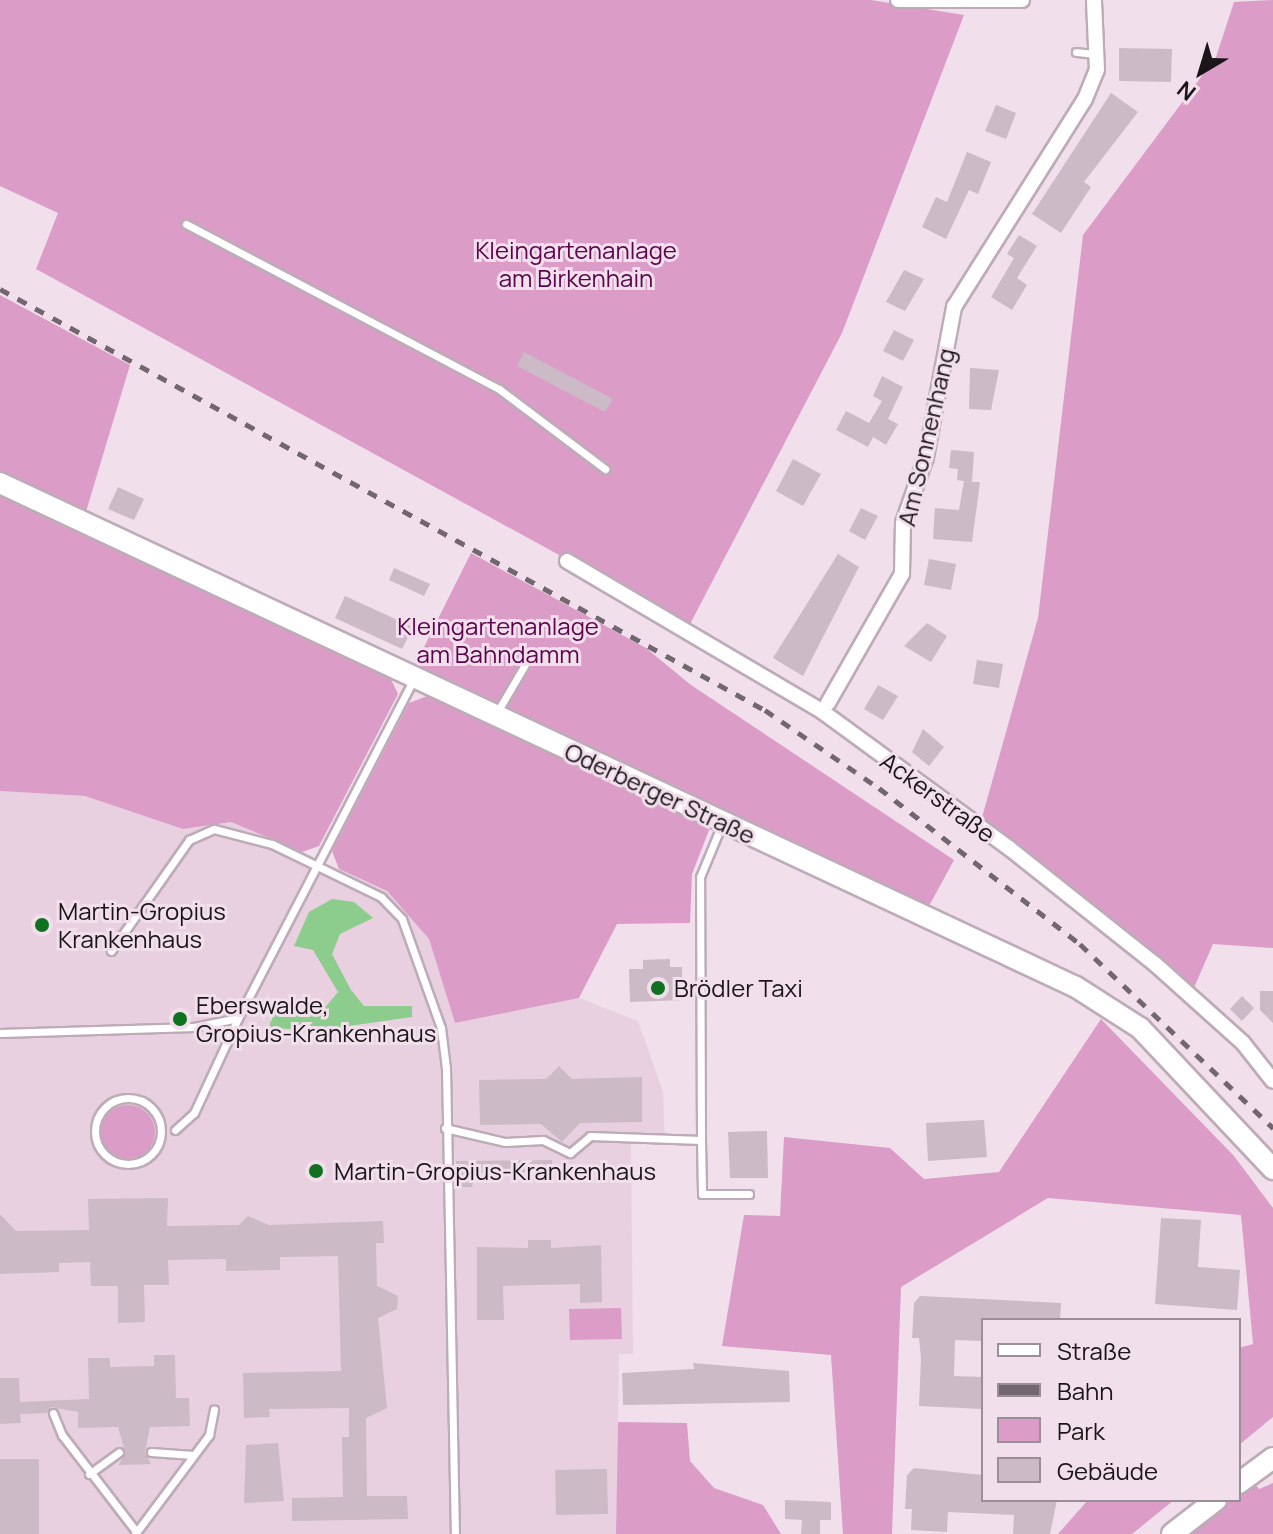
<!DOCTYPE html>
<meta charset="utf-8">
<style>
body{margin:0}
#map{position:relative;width:1273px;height:1534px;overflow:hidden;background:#f1dfeb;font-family:Manrope,sans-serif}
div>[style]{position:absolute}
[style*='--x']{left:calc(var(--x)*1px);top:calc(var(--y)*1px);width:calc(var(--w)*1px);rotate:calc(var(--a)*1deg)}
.built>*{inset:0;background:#e8d0e0}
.green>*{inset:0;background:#db9dc8}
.round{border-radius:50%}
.water>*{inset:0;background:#8ccc8d}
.building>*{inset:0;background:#ccbac6}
.roads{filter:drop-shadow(2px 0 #bdacb7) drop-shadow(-2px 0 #bdacb7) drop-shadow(0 2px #bdacb7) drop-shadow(0 -2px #bdacb7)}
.service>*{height:7px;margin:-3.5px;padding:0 3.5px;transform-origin:3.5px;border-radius:3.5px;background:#fff}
.service>.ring{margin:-3.5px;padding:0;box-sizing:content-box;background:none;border:7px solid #fff;border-radius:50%}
.minor>*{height:14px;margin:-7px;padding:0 7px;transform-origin:7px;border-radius:7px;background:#fff}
.secondary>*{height:20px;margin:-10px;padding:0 10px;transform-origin:10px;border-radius:10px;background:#fff}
.rail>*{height:5px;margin-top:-2.5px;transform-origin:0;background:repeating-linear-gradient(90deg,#72676e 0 10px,transparent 0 20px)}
.dots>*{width:22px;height:22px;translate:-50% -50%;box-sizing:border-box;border:4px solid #f1dfeb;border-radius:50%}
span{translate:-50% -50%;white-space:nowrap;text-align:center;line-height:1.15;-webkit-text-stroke:6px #f1dfeb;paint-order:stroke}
.park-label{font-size:24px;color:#5d024c}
.street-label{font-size:24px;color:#1b1519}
.poi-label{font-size:24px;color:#1b1519}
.left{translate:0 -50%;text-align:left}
.legend{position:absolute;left:981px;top:1318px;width:260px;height:184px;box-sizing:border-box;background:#f1dfeb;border:2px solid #9b8e97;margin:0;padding:10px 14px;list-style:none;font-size:24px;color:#1b1519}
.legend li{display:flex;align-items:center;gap:16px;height:40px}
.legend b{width:40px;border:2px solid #9b8e97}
.north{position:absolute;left:1161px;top:32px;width:80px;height:80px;-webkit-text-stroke:6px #f1dfeb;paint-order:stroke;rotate:218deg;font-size:22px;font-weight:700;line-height:32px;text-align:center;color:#1b1519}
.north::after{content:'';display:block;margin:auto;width:28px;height:36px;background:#1b1519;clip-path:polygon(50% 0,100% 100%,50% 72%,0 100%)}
</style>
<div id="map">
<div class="built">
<div style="clip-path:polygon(0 791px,85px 796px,183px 829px,231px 822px,387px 891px,429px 939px,455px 1023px,579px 998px,638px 1021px,663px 1092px,665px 1144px,631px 1144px,633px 1354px,619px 1354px,616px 1534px,0 1534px)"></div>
</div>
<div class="green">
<div style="clip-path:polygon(0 0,871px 0,964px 15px,842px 333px,689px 626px,36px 269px,58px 213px,0 186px)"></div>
<div style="clip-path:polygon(1273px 0,1273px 948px,1213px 944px,1193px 990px,981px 821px,1038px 618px,1083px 235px,1216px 57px,1234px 2px)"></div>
<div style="clip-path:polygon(0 295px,130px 365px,85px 515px,0 476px)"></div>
<div style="clip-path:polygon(0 491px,387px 671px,398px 694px,319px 846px,302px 852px,231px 822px,183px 829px,85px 796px,0 791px)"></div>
<div style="clip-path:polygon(471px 553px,646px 648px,691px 685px,954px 860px,929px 906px,413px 669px)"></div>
<div style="clip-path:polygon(430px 695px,711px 825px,692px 874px,690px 923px,617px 924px,579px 998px,455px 1023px,429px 939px,387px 891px,339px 869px,332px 851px,409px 703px)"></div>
<div style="clip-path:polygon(1101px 1019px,1234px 1156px,1273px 1208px,1273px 1417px,1239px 1445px,1239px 1348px,1253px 1344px,1241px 1215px,1048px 1198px,901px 1287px,892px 1534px,843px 1534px,831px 1355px,722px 1346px,744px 1215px,780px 1216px,784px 1137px,890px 1148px,924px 1179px,999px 1172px)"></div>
<div class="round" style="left:101px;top:1105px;width:54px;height:54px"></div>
<div style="clip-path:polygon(621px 1308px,622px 1339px,570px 1340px,569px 1309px)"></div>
<div style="clip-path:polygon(618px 1422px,687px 1423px,690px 1461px,714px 1488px,763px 1505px,781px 1534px,616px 1534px)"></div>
<div style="clip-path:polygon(1273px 1483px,1273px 1534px,1183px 1534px,1255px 1484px,1259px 1489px)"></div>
<div style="clip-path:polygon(1088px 1500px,1174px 1500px,1132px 1534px,1058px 1534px)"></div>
</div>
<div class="water">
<div style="clip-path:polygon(332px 899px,354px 902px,373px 918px,340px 934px,332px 954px,351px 990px,364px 1006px,412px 1006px,412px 1017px,320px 1030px,269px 1028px,273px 1011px,324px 1009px,338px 992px,313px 950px,294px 946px,309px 912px)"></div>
</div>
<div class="building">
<div style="clip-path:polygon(1119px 48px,1172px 49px,1171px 82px,1119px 81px)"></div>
<div style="clip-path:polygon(1111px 93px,1138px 112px,1084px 182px,1091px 187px,1061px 233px,1032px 214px)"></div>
<div style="clip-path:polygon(996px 105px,1016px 113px,1006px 139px,985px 131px)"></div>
<div style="clip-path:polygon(967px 152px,991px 162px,978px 194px,969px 190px,946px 239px,922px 227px,936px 197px,947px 202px)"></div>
<div style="clip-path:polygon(1019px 235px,1037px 246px,1017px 278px,1027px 285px,1012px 310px,991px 297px,1014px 258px,1007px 254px)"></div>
<div style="clip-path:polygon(904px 270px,924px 279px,905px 311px,886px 302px)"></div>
<div style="clip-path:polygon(894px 330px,914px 340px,903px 361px,883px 351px)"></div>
<div style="clip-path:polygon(524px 352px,613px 399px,605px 412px,517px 366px)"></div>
<div style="clip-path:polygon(970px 368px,999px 370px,991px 410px,969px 409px)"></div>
<div style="clip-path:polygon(882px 376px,903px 387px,888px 419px,898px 424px,886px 445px,873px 437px,868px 447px,836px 430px,846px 411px,869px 423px,882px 401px,873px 396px)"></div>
<div style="clip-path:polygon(951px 450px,974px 452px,972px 482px,980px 482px,972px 542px,933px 539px,935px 508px,959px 510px,964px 481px,957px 480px,958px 469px,949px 468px)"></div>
<div style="clip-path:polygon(793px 459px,821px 474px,803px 506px,776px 491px)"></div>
<div style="clip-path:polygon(118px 487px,144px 499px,134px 520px,108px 509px)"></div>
<div style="clip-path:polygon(861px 508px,878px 516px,865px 540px,849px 531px)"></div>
<div style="clip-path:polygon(838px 554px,859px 567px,803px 676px,773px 658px)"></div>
<div style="clip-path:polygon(929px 559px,956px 564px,951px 590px,924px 585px)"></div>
<div style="clip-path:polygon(394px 568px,430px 584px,424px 596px,389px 580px)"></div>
<div style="clip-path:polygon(345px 596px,413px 627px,402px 649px,335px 618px)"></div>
<div style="clip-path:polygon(927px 623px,947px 636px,931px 662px,904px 646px)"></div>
<div style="clip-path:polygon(977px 660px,1003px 664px,999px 688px,973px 684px)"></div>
<div style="clip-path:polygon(878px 685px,898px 696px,883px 720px,864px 709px)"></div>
<div style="clip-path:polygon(923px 729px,944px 747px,929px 766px,912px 752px)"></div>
<div style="clip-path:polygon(670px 959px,670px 967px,682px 967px,683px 1000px,630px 1002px,629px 969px,643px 969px,643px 960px)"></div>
<div style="clip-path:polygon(1260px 991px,1273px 991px,1273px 1023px,1260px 1010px)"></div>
<div style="clip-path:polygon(1242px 996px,1254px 1008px,1242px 1021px,1230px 1009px)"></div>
<div style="clip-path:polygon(559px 1066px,572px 1079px,642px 1077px,642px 1122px,580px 1123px,562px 1142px,541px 1124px,480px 1125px,479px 1080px,546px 1079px)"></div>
<div style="clip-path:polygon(984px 1120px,987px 1157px,928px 1161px,926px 1123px)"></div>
<div style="clip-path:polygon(767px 1131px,768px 1178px,730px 1178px,728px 1132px)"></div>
<div style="clip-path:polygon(552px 1160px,552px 1172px,475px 1173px,472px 1187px,458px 1187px,456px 1161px)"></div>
<div style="clip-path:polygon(168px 1198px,167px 1226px,239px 1225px,248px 1216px,269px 1225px,383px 1221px,384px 1243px,376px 1243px,377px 1286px,398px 1296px,397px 1309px,378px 1318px,387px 1408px,366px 1418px,367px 1496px,407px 1496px,408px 1519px,292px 1521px,292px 1498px,343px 1497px,342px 1437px,349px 1437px,349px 1408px,269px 1409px,270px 1417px,244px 1418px,243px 1373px,341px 1371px,338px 1256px,280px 1257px,280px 1270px,226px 1271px,226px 1259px,168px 1260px,169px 1285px,144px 1285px,145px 1322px,118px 1323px,118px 1286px,91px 1286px,90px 1262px,59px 1263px,59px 1272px,0 1274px,0 1214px,16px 1231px,89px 1230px,88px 1199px)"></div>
<div style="clip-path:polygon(1161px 1218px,1201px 1220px,1198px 1267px,1240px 1270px,1237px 1310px,1155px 1304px)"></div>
<div style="clip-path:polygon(528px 1240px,551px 1240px,551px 1248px,601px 1245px,602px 1302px,580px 1303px,580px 1284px,503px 1286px,504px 1320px,477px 1320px,477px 1247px,528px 1248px)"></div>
<div style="clip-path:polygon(920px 1296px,1061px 1303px,1060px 1320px,983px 1320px,983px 1341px,955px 1340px,954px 1376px,983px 1377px,983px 1409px,919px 1406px,921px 1358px,919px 1338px,912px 1338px,914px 1303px)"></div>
<div style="clip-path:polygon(154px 1355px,175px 1355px,176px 1398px,189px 1398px,190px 1426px,150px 1427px,145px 1452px,151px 1464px,119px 1465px,125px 1452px,118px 1427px,78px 1428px,78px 1412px,51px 1407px,47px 1413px,20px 1414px,21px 1423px,0 1424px,0 1378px,19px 1378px,20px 1402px,89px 1399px,88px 1358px,110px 1358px,110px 1367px,154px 1366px)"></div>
<div style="clip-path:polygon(693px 1363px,789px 1371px,790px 1402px,623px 1405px,622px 1373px,694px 1369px)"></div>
<div style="clip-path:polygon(278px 1443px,284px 1501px,244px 1503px,246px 1445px)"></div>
<div style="clip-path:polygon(0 1459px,39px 1459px,39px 1534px,0 1534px)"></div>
<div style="clip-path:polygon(914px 1468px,983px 1475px,983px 1500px,1057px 1500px,1050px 1534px,1013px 1534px,1014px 1515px,948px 1512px,947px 1532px,911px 1530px,912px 1509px,905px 1509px,907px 1475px)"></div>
<div style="clip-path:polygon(607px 1469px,608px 1514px,556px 1515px,555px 1470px)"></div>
<div style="clip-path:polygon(785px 1500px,831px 1502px,831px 1520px,820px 1520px,820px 1534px,801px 1534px,802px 1520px,785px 1519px)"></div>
</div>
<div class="roads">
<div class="service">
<div style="--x:1076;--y:52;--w:20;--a:6"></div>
<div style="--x:186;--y:224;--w:354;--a:27.8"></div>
<div style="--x:499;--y:389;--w:133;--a:37"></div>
<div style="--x:496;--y:714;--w:67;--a:-59.6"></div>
<div style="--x:111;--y:951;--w:136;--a:-54.9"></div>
<div style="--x:189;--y:840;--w:27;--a:-24"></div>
<div style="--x:214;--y:829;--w:60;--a:14.5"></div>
<div style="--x:272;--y:844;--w:121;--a:25.9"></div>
<div style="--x:381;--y:897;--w:30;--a:46"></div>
<div style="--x:402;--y:919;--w:116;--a:70.3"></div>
<div style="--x:441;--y:1028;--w:40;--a:82.9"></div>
<div style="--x:446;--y:1068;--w:466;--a:88.9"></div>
<div style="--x:0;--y:1033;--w:194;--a:-1.8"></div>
<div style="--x:194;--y:1027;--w:45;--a:-11.6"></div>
<div style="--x:238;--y:1018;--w:383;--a:-62.6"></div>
<div class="ring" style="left:95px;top:1098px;width:59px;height:59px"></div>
<div style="--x:445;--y:1128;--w:62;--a:13.1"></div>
<div style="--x:505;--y:1142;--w:38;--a:-3"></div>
<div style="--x:543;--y:1140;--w:30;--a:26"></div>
<div style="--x:570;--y:1153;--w:26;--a:-40"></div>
<div style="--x:590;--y:1136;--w:111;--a:2.1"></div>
<div style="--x:701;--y:1140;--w:54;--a:88.9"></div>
<div style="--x:702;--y:1194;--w:47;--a:0"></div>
<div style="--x:175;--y:1130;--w:25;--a:-42"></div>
<div style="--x:194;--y:1113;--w:105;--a:-65.1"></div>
<div style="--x:701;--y:1140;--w:263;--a:-90.2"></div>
<div style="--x:700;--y:877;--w:57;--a:-67.5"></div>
<div style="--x:53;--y:1413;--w:24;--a:68"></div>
<div style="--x:62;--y:1435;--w:120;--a:52.5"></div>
<div style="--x:151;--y:1452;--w:42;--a:4.1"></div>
<div style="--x:89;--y:1474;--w:37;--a:-36"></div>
<div style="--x:135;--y:1534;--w:124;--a:-53.2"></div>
<div style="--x:209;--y:1435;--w:26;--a:-79"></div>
</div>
<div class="minor">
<div style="--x:898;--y:0;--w:124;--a:0"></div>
<div style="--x:567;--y:561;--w:297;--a:30.5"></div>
<div style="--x:823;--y:712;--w:230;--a:36.2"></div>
<div style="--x:1009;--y:848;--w:186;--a:38.5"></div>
<div style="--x:1155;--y:964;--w:118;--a:41.9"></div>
<div style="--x:1243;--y:1043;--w:48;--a:51.7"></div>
<div style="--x:828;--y:703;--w:149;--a:-60.2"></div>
<div style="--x:902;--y:574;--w:51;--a:-88.9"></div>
<div style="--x:903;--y:523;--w:70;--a:-70.8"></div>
<div style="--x:926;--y:457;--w:153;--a:-79.4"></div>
<div style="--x:954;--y:307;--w:246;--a:-57.8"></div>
<div style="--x:1085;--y:99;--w:31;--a:-68"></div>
<div style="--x:1097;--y:70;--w:70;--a:-92.5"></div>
</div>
<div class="secondary">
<div style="--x:0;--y:483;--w:1188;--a:25.1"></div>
<div style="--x:1076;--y:987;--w:76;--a:32.6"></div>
<div style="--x:1140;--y:1028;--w:194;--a:46.7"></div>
<div style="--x:1239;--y:1483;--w:42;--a:-36.3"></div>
<div style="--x:1172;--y:1534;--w:56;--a:-37.7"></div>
</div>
</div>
<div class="rail">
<div style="--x:0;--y:289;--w:873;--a:28.83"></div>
<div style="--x:765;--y:710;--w:138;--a:34.4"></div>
<div style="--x:879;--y:788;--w:254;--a:37.8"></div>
<div style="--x:1080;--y:944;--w:267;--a:43.6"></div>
</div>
<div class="dots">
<div style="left:42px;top:925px;background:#107120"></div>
<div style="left:658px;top:988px;background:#107120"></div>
<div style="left:180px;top:1019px;background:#107120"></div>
<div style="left:316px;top:1171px;background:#107120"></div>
</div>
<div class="park-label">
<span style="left:576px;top:264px">Kleingartenanlage<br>am Birkenhain</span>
<span style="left:498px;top:640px">Kleingartenanlage<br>am Bahndamm</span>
</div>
<div class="street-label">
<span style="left:926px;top:437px;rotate:-77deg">Am Sonnenhang</span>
<span style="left:660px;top:793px;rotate:25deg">Oderberger Straße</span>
<span style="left:938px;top:797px;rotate:36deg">Ackerstraße</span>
</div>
<div class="poi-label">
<span class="left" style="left:58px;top:925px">Martin-Gropius<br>Krankenhaus</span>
<span class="left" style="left:674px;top:988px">Brödler Taxi</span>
<span class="left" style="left:196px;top:1019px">Eberswalde,<br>Gropius-Krankenhaus</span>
<span class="left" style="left:334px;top:1171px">Martin-Gropius-Krankenhaus</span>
</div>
<ul class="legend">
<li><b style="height:10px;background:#fff"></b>Straße</li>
<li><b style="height:10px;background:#72676e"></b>Bahn</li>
<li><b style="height:22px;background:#db9dc8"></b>Park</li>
<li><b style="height:22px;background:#ccbac6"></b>Gebäude</li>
</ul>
<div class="north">N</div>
</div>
